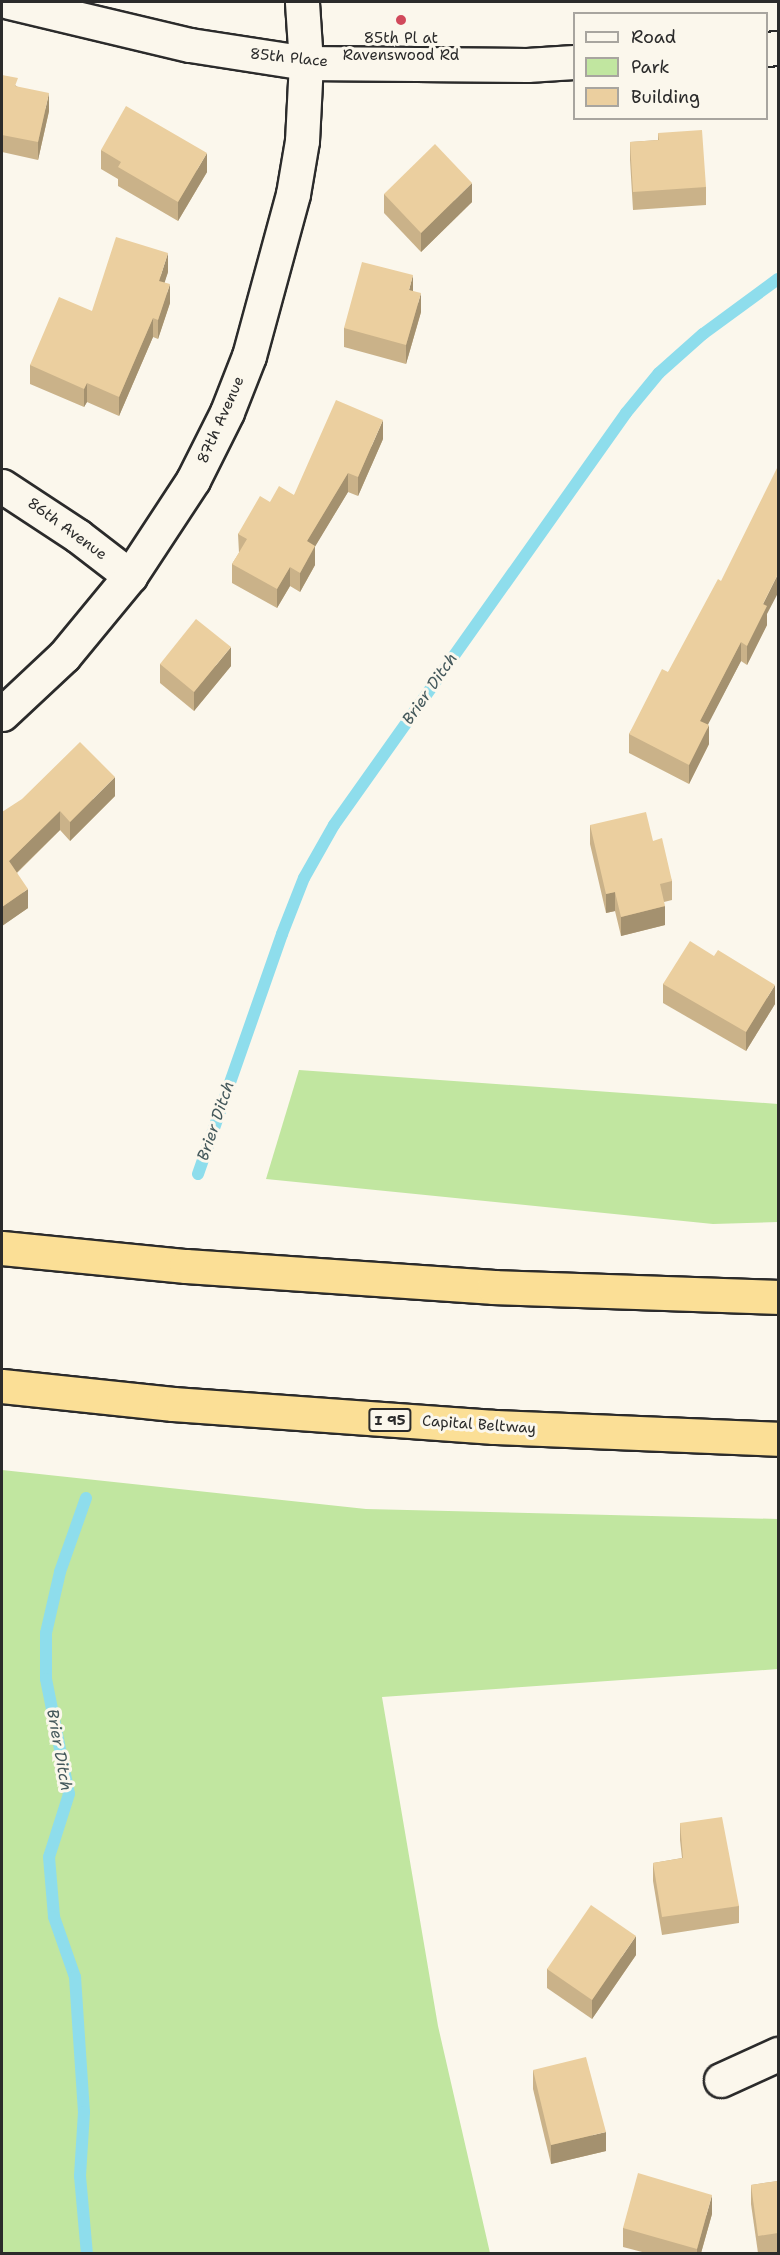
<!DOCTYPE html>
<style>
body{margin:0}
#map{position:relative;width:780px;height:2255px;overflow:hidden;background:#fbf7ec;font-family:"Shantell Sans",sans-serif}
div>[style]{position:absolute}
[style*='--x']{left:calc(var(--x)*1px);top:calc(var(--y)*1px);width:calc(var(--w)*1px);rotate:calc(var(--a)*1deg)}
.green>*{inset:0;background:#c1e6a0}
.stream>*{height:12px;margin:-6px;padding:0 6px;transform-origin:6px;border-radius:6px;background:#8eddec}
.roads{filter:drop-shadow(2px 0 #2b2b2b) drop-shadow(-2px 0 #2b2b2b) drop-shadow(0 2px #2b2b2b) drop-shadow(0 -2px #2b2b2b)}
.street>*{height:33px;margin:-16.5px;padding:0 16.5px;transform-origin:16.5px;border-radius:16.5px;background:#fbf7ec}
.secondary>*{height:33px;margin:-16.5px;padding:0 16.5px;transform-origin:16.5px;border-radius:16.5px;background:#fbf7ec}
.highway>*{height:33px;margin:-16.5px;padding:0 16.5px;transform-origin:16.5px;border-radius:16.5px;background:#fbdf96}
.wall>*{inset:0;background:#cab289}
.shaded-wall>*{inset:0;background:#a4916f}
.building>*{inset:0;background:#ebcf9f}
.dots>*{width:16px;height:16px;translate:-50% -50%;box-sizing:border-box;border:3px solid #fbf7ec;border-radius:50%}
span{translate:-50% -50%;white-space:nowrap;text-align:center;line-height:1.15;-webkit-text-stroke:6px #fbf7ec;paint-order:stroke}
.shield-label span{padding:2px 4px;background:#fbf7ec;border:2px solid;border-radius:4px;-webkit-text-stroke-width:0}
.shield-label{font-size:14px;color:#2b2b2b;font-weight:700}
.poi-label{font-size:15px;color:#2b2b2b}
.street-label{font-size:15px;color:#2b2b2b}
.water-label{font-size:16px;color:#44585b;font-style:italic}
.frame{position:absolute;inset:0;border:3px solid #2b2b2b;pointer-events:none}
.legend{position:absolute;left:573px;top:12px;width:195px;height:108px;box-sizing:border-box;background:#fbf7ec;border:2px solid #a8a59f;margin:0;padding:8px 10px;list-style:none;font-size:18px;color:#2b2b2b}
.legend li{display:flex;align-items:center;gap:12px;height:30px}
.legend b{width:30px;border:2px solid #a8a59f}
</style>
<div id="map">
<div class="green">
<div style="clip-path:polygon(299px 1070px,778px 1104px,778px 1222px,713px 1224px,266px 1179px)"></div>
<div style="clip-path:polygon(2px 1470px,366px 1509px,778px 1519px,778px 1669px,382px 1697px,438px 2026px,490px 2253px,2px 2253px)"></div>
</div>
<div class="stream">
<div style="--x:198;--y:1174;--w:254;--a:-70.7"></div>
<div style="--x:282;--y:934;--w:60;--a:-68.6"></div>
<div style="--x:304;--y:878;--w:61;--a:-60.5"></div>
<div style="--x:334;--y:825;--w:505;--a:-54.67"></div>
<div style="--x:626;--y:413;--w:52;--a:-50.5"></div>
<div style="--x:659;--y:373;--w:59;--a:-41.6"></div>
<div style="--x:703;--y:334;--w:93;--a:-36.3"></div>
<div style="--x:86;--y:1498;--w:78;--a:109.4"></div>
<div style="--x:60;--y:1572;--w:63;--a:102.9"></div>
<div style="--x:46;--y:1633;--w:46;--a:90"></div>
<div style="--x:46;--y:1679;--w:117;--a:78.7"></div>
<div style="--x:69;--y:1794;--w:66;--a:107.6"></div>
<div style="--x:49;--y:1857;--w:60;--a:85.2"></div>
<div style="--x:54;--y:1917;--w:64;--a:70.7"></div>
<div style="--x:75;--y:1977;--w:135;--a:86.2"></div>
<div style="--x:84;--y:2112;--w:64;--a:93.6"></div>
<div style="--x:80;--y:2176;--w:78;--a:84.9"></div>
</div>
<div class="roads">
<div class="street">
<div style="--x:2;--y:486;--w:91;--a:33.3"></div>
<div style="--x:78;--y:536;--w:66;--a:37.6"></div>
<div style="--x:2;--y:714;--w:85;--a:-43.1"></div>
<div style="--x:64;--y:656;--w:104;--a:-50.5"></div>
<div style="--x:130;--y:576;--w:115;--a:-56.7"></div>
<div style="--x:193;--y:480;--w:76;--a:-63.4"></div>
<div style="--x:227;--y:412;--w:60;--a:-68.6"></div>
<div style="--x:249;--y:356;--w:168;--a:-74.8"></div>
<div style="--x:293;--y:194;--w:54;--a:-80.4"></div>
<div style="--x:302;--y:141;--w:78;--a:-87.1"></div>
<div style="--x:306;--y:63;--w:61;--a:-93.8"></div>
<div style="--x:721;--y:2080;--w:63;--a:-24.5"></div>
</div>
<div class="secondary">
<div style="--x:9;--y:2;--w:186;--a:13.4"></div>
<div style="--x:190;--y:45;--w:117;--a:8.8"></div>
<div style="--x:306;--y:63;--w:221;--a:0.5"></div>
<div style="--x:527;--y:65;--w:47;--a:-3.7"></div>
<div style="--x:766;--y:49;--w:12;--a:-5"></div>
</div>
<div class="highway">
<div style="--x:2;--y:1248;--w:185;--a:5.6"></div>
<div style="--x:186;--y:1266;--w:309;--a:3.9"></div>
<div style="--x:494;--y:1287;--w:284;--a:2"></div>
<div style="--x:2;--y:1386;--w:172;--a:6"></div>
<div style="--x:173;--y:1404;--w:322;--a:4.1"></div>
<div style="--x:494;--y:1427;--w:284;--a:2.4"></div>
</div>
</div>
<div class="wall">
<div style="clip-path:polygon(2px 75px,49px 111px,38px 160px,2px 152px)"></div>
<div style="clip-path:polygon(658px 133px,706px 187px,706px 205px,633px 210px,630px 160px,630px 142px,658px 140px)"></div>
<div style="clip-path:polygon(101px 150px,207px 172px,178px 221px,118px 186px,118px 179px,101px 169px)"></div>
<div style="clip-path:polygon(384px 194px,472px 202px,421px 252px,384px 213px)"></div>
<div style="clip-path:polygon(168px 272px,164px 283px,170px 303px,158px 339px,153px 337px,119px 416px,87px 402px,84px 407px,30px 384px,30px 365px,92px 311px)"></div>
<div style="clip-path:polygon(413px 291px,421px 312px,406px 364px,344px 347px,344px 328px)"></div>
<div style="clip-path:polygon(383px 439px,358px 496px,348px 492px,315px 546px,315px 565px,300px 592px,290px 586px,277px 608px,232px 583px,232px 564px,239px 553px,238px 534px,270px 502px,294px 495px)"></div>
<div style="clip-path:polygon(767px 614px,767px 625px,747px 665px,741px 661px,707px 725px,709px 744px,689px 784px,629px 753px,629px 734px,668px 672px)"></div>
<div style="clip-path:polygon(160px 664px,231px 666px,194px 711px,160px 683px)"></div>
<div style="clip-path:polygon(115px 796px,70px 841px,60px 830px,17px 873px,28px 908px,2px 926px,2px 812px)"></div>
<div style="clip-path:polygon(590px 825px,653px 841px,672px 881px,672px 900px,664px 902px,665px 925px,621px 936px,615px 911px,606px 913px,590px 844px)"></div>
<div style="clip-path:polygon(714px 956px,775px 1004px,746px 1051px,663px 1003px,663px 984px)"></div>
<div style="clip-path:polygon(680px 1823px,739px 1906px,739px 1923px,662px 1935px,653px 1881px,653px 1863px,682px 1858px,680px 1840px)"></div>
<div style="clip-path:polygon(636px 1955px,592px 2019px,547px 1988px,547px 1969px)"></div>
<div style="clip-path:polygon(533px 2070px,606px 2151px,551px 2164px,533px 2089px)"></div>
<div style="clip-path:polygon(778px 2181px,778px 2252px,758px 2253px,751px 2204px,751px 2185px)"></div>
<div style="clip-path:polygon(712px 2214px,701px 2253px,646px 2253px,623px 2247px,623px 2228px)"></div>
</div>
<div class="shaded-wall">
<div style="clip-path:polygon(49px 93px,49px 111px,38px 160px,38px 142px)"></div>
<div style="clip-path:polygon(207px 153px,207px 172px,178px 221px,178px 202px)"></div>
<div style="clip-path:polygon(472px 183px,472px 202px,421px 252px,421px 233px)"></div>
<div style="clip-path:polygon(168px 253px,168px 272px,159px 300px,159px 281px)"></div>
<div style="clip-path:polygon(413px 275px,413px 294px,409px 290px)"></div>
<div style="clip-path:polygon(170px 284px,170px 303px,158px 339px,158px 320px)"></div>
<div style="clip-path:polygon(421px 293px,421px 312px,406px 364px,406px 345px)"></div>
<div style="clip-path:polygon(153px 318px,153px 337px,119px 416px,119px 397px)"></div>
<div style="clip-path:polygon(87px 383px,87px 402px,84px 407px,84px 389px)"></div>
<div style="clip-path:polygon(383px 420px,383px 439px,358px 496px,358px 477px)"></div>
<div style="clip-path:polygon(348px 473px,348px 492px,307px 560px,307px 541px)"></div>
<div style="clip-path:polygon(315px 546px,315px 565px,300px 592px,300px 573px)"></div>
<div style="clip-path:polygon(290px 567px,290px 586px,277px 608px,277px 589px)"></div>
<div style="clip-path:polygon(778px 574px,778px 593px,767px 614px,767px 625px,747px 665px,747px 646px,763px 604px)"></div>
<div style="clip-path:polygon(741px 642px,741px 661px,700px 740px,700px 721px)"></div>
<div style="clip-path:polygon(231px 647px,231px 666px,194px 711px,194px 692px)"></div>
<div style="clip-path:polygon(709px 725px,709px 744px,689px 784px,689px 765px)"></div>
<div style="clip-path:polygon(115px 777px,115px 796px,70px 841px,70px 822px)"></div>
<div style="clip-path:polygon(60px 811px,60px 830px,9px 880px,9px 861px)"></div>
<div style="clip-path:polygon(28px 889px,28px 908px,2px 926px,2px 907px)"></div>
<div style="clip-path:polygon(615px 892px,615px 911px,606px 913px,606px 894px)"></div>
<div style="clip-path:polygon(665px 906px,665px 925px,621px 936px,621px 917px)"></div>
<div style="clip-path:polygon(775px 985px,775px 1004px,746px 1051px,746px 1032px)"></div>
<div style="clip-path:polygon(636px 1936px,636px 1955px,592px 2019px,592px 2000px)"></div>
<div style="clip-path:polygon(606px 2132px,606px 2151px,551px 2164px,551px 2145px)"></div>
<div style="clip-path:polygon(712px 2195px,712px 2214px,701px 2253px,697px 2253px,697px 2249px)"></div>
</div>
<div class="building">
<div style="clip-path:polygon(2px 75px,18px 78px,15px 86px,49px 93px,38px 142px,2px 135px)"></div>
<div style="clip-path:polygon(126px 106px,207px 153px,178px 202px,118px 167px,121px 162px,101px 150px)"></div>
<div style="clip-path:polygon(702px 130px,706px 187px,633px 192px,630px 142px,659px 140px,658px 133px)"></div>
<div style="clip-path:polygon(435px 144px,472px 183px,421px 233px,384px 194px)"></div>
<div style="clip-path:polygon(116px 237px,168px 253px,159px 281px,170px 284px,158px 320px,153px 318px,119px 397px,87px 383px,84px 389px,30px 365px,59px 297px,92px 311px)"></div>
<div style="clip-path:polygon(362px 262px,413px 275px,409px 290px,421px 293px,406px 345px,344px 328px)"></div>
<div style="clip-path:polygon(336px 400px,383px 420px,358px 477px,348px 473px,307px 541px,315px 546px,300px 573px,290px 567px,277px 589px,232px 564px,247px 539px,238px 534px,260px 496px,270px 502px,279px 486px,294px 495px)"></div>
<div style="clip-path:polygon(778px 466px,778px 574px,763px 604px,767px 606px,747px 646px,741px 642px,700px 721px,709px 725px,689px 765px,629px 734px,662px 669px,668px 672px,718px 579px,721px 581px)"></div>
<div style="clip-path:polygon(196px 619px,231px 647px,194px 692px,160px 664px)"></div>
<div style="clip-path:polygon(80px 742px,115px 777px,70px 822px,60px 811px,9px 861px,28px 889px,2px 907px,2px 812px,22px 799px)"></div>
<div style="clip-path:polygon(646px 812px,653px 841px,662px 838px,672px 881px,660px 884px,665px 906px,621px 917px,615px 892px,606px 894px,590px 825px)"></div>
<div style="clip-path:polygon(690px 941px,714px 956px,718px 950px,775px 985px,746px 1032px,663px 984px)"></div>
<div style="clip-path:polygon(722px 1817px,739px 1906px,662px 1917px,653px 1863px,683px 1858px,680px 1823px)"></div>
<div style="clip-path:polygon(591px 1905px,636px 1936px,592px 2000px,547px 1969px)"></div>
<div style="clip-path:polygon(586px 2057px,606px 2132px,551px 2145px,533px 2070px)"></div>
<div style="clip-path:polygon(638px 2173px,712px 2195px,697px 2249px,623px 2228px)"></div>
<div style="clip-path:polygon(778px 2181px,778px 2233px,758px 2236px,751px 2185px)"></div>
</div>
<div class="dots">
<div style="left:401px;top:20px;background:#d1495b"></div>
</div>
<div class="shield-label">
<span style="left:390px;top:1420px">I 95</span>
</div>
<div class="poi-label">
<span style="left:401px;top:47px">85th Pl at<br>Ravenswood Rd</span>
</div>
<div class="street-label">
<span style="left:289px;top:58px;rotate:6deg">85th Place</span>
<span style="left:221px;top:420px;rotate:-66deg">87th Avenue</span>
<span style="left:67px;top:529px;rotate:36deg">86th Avenue</span>
<span style="left:479px;top:1425px;rotate:4deg">Capital Beltway</span>
</div>
<div class="water-label">
<span style="left:430px;top:689px;rotate:-55deg">Brier Ditch</span>
<span style="left:216px;top:1121px;rotate:-71deg">Brier Ditch</span>
<span style="left:59px;top:1750px;rotate:80deg">Brier Ditch</span>
</div>
<div class="frame"></div>
<ul class="legend">
<li><b style="height:8px;background:#fbf7ec"></b>Road</li>
<li><b style="height:16px;background:#c1e6a0"></b>Park</li>
<li><b style="height:16px;background:#ebcf9f"></b>Building</li>
</ul>
</div>
